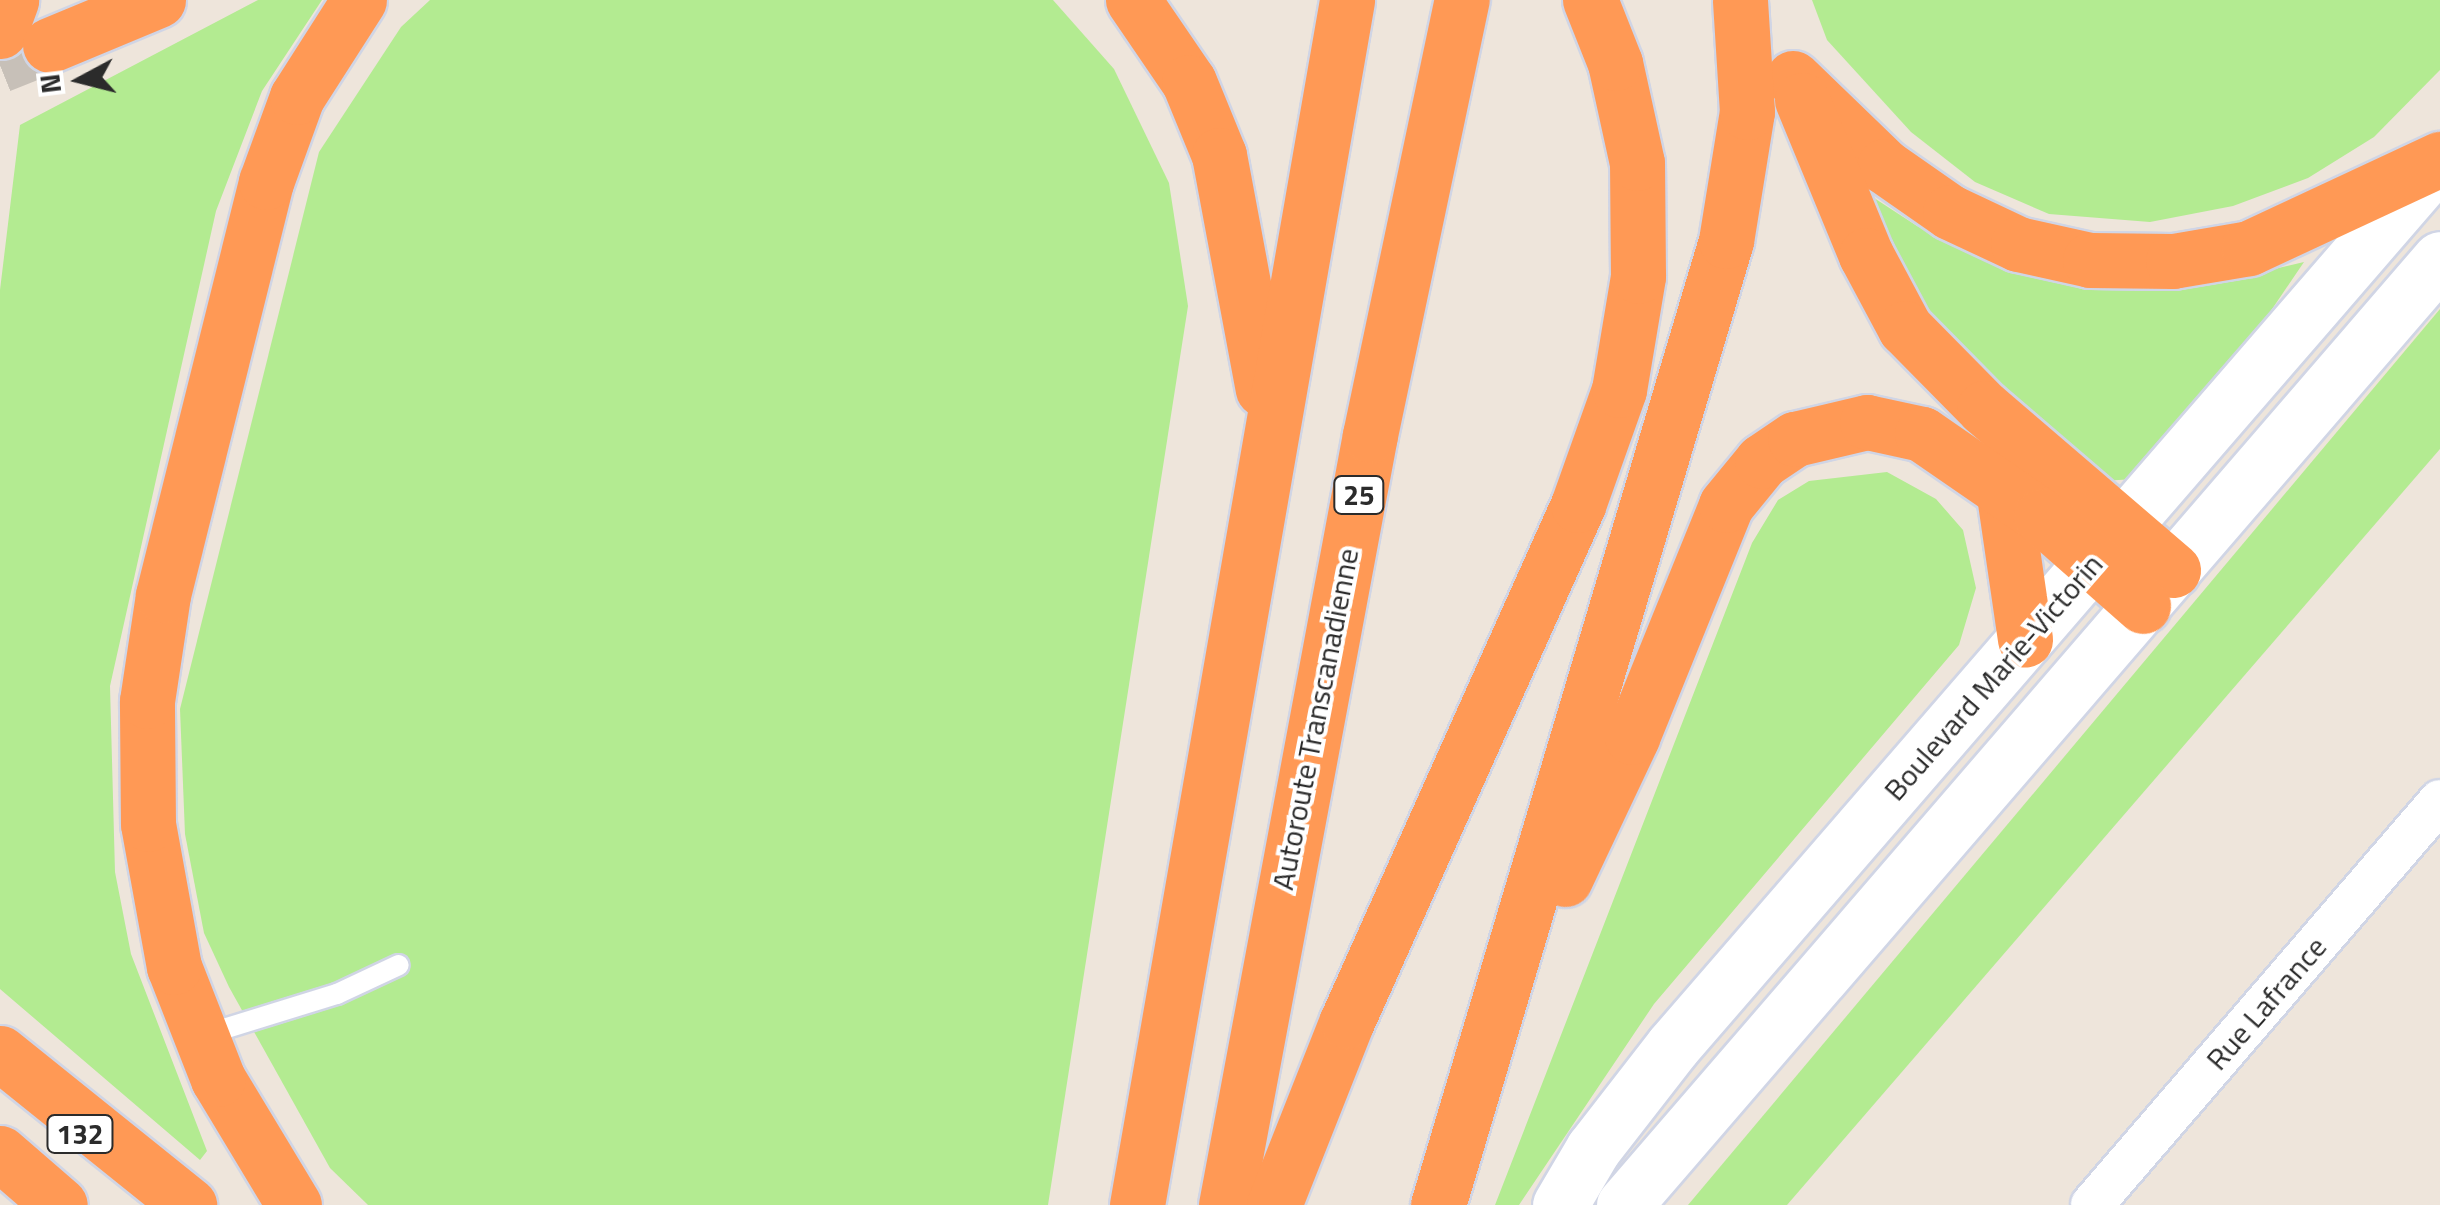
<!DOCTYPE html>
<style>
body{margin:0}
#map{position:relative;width:2440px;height:1205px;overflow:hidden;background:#eee5db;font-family:"Titillium Web",sans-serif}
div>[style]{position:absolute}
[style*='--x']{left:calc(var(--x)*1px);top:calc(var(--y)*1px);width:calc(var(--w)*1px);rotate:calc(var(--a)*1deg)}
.green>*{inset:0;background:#b3eb91}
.highway-tunnel>*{height:55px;margin-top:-27.5px;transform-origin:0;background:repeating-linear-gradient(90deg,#c7c0b8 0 55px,transparent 0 83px)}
.roads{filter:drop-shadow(2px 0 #d0d5e5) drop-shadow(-2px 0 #d0d5e5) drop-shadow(0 2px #d0d5e5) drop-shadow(0 -2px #d0d5e5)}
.lane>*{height:20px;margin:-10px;padding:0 10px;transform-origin:10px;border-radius:10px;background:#fff}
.street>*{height:42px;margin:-21px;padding:0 21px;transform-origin:21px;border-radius:21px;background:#fff}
.secondary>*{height:55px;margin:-27.5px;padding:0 27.5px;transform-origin:27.5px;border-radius:27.5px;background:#fff}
.highway>*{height:55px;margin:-27.5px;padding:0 27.5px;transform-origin:27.5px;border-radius:27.5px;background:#f95}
span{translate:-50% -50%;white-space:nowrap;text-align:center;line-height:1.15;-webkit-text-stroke:8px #fff;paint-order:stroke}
.shield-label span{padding:2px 8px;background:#fff;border:2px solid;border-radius:8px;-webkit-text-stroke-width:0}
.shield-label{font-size:28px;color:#2b2b2b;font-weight:700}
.street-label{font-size:30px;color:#2b2b2b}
.north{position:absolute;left:30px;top:30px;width:100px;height:100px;-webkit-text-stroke:8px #fff;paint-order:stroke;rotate:263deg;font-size:28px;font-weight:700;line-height:40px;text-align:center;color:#2b2b2b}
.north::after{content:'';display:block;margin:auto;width:35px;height:45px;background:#2b2b2b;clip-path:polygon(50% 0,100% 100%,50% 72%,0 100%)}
</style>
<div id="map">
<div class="green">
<div style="clip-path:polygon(258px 0,322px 0,262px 91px,216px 211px,110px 686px,115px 872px,131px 954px,207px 1151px,200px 1160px,0 989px,0 290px,20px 125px)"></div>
<div style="clip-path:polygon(430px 0,1053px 0,1114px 69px,1169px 183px,1188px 306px,1048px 1205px,368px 1205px,330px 1168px,229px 987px,204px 933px,185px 834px,180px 709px,319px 152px,401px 27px)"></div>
<div style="clip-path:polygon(1812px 0,2440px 0,2440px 70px,2374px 137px,2308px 178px,2233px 206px,2150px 222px,2049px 214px,1975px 182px,1911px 132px,1827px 40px)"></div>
<div style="clip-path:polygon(1868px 194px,1917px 226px,2007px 268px,2087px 287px,2216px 283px,2304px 262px,2243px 352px,2134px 479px,2103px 481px,1918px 307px)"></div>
<div style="clip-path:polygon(2440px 309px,2440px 449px,1787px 1205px,1688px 1205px)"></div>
<div style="clip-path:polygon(1887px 472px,1936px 499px,1963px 530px,1976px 588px,1959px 645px,1654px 1004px,1519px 1205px,1495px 1205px,1752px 543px,1778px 500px,1809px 481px)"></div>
</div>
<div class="highway-tunnel">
<div style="--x:0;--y:65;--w:54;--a:-21.8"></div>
</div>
<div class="roads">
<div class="lane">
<div style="--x:201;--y:1036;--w:142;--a:-17.2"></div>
<div style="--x:337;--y:994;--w:68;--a:-25.1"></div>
</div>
<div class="street">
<div style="--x:2092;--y:1205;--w:533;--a:-49.26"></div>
</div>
<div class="secondary">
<div style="--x:1560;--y:1205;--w:65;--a:-59.5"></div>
<div style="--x:1593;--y:1149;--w:130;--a:-52.2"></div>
<div style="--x:1673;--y:1046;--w:1172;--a:-49.12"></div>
<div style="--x:1624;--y:1205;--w:1249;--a:-49.22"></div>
</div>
<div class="highway">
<div style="--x:1133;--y:0;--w:99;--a:55.7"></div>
<div style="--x:1189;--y:82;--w:79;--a:67.7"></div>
<div style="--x:1219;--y:155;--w:238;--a:79.4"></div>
<div style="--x:0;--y:31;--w:33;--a:-70"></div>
<div style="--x:50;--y:45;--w:117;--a:-22.6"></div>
<div style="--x:1793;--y:78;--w:127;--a:44"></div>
<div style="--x:1884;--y:166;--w:80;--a:34.9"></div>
<div style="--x:1950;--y:212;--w:75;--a:25.2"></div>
<div style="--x:2018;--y:244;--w:74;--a:12.5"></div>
<div style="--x:2090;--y:260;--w:83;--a:0.7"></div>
<div style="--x:2173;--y:261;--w:77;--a:-9.7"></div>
<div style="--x:2249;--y:248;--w:211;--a:-25"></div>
<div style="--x:1802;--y:100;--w:168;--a:67.6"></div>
<div style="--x:1866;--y:255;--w:83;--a:61.9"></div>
<div style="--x:1905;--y:328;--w:112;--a:45.4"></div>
<div style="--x:1984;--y:408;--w:249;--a:40.6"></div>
<div style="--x:2004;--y:495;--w:146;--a:81.7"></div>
<div style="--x:1565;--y:879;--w:157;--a:-64.7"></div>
<div style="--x:1632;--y:737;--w:250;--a:-67.9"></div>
<div style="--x:1726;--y:505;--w:57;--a:-50.7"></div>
<div style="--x:1762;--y:461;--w:40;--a:-34"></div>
<div style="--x:1795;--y:439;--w:74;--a:-13.3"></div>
<div style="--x:1867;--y:422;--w:56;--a:12.3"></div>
<div style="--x:1922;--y:434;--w:145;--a:34.6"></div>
<div style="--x:2041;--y:516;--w:136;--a:41.4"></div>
<div style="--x:0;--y:1053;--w:243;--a:38.8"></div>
<div style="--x:0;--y:1153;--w:79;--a:40.9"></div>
<div style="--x:294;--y:1205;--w:147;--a:-121.1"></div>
<div style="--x:218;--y:1079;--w:120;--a:-111.4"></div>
<div style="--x:174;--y:967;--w:145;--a:-100.3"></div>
<div style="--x:148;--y:824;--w:123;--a:-90.5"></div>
<div style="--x:147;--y:701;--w:107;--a:-81.4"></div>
<div style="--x:163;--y:595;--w:426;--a:-76"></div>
<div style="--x:266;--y:182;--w:90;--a:-70"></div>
<div style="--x:297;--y:97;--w:115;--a:-57.4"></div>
<div style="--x:1137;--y:1205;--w:1223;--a:-80.11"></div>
<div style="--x:1226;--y:1205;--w:783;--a:-79.41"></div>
<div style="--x:1370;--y:435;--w:445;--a:-78.1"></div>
<div style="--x:1274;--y:1205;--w:198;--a:-68.4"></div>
<div style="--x:1347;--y:1021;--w:565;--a:-65.88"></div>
<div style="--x:1578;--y:505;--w:122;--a:-70.4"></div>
<div style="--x:1619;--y:390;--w:116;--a:-80.5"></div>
<div style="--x:1638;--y:276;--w:113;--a:-90.5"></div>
<div style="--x:1637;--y:163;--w:102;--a:-102.4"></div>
<div style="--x:1615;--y:63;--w:68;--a:-111.6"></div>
<div style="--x:1438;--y:1205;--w:1006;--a:-73.37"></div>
<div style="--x:1726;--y:241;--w:131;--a:-80.8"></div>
<div style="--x:1747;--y:112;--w:112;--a:-93.6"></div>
</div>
</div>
<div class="shield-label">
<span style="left:1359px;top:495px">25</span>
<span style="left:80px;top:1134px">132</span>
</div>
<div class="street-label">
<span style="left:1993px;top:677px;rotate:-49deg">Boulevard Marie-Victorin</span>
<span style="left:1315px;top:719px;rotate:-79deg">Autoroute Transcanadienne</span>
<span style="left:2266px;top:1003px;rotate:-49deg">Rue Lafrance</span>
</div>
<div class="north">N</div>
</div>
